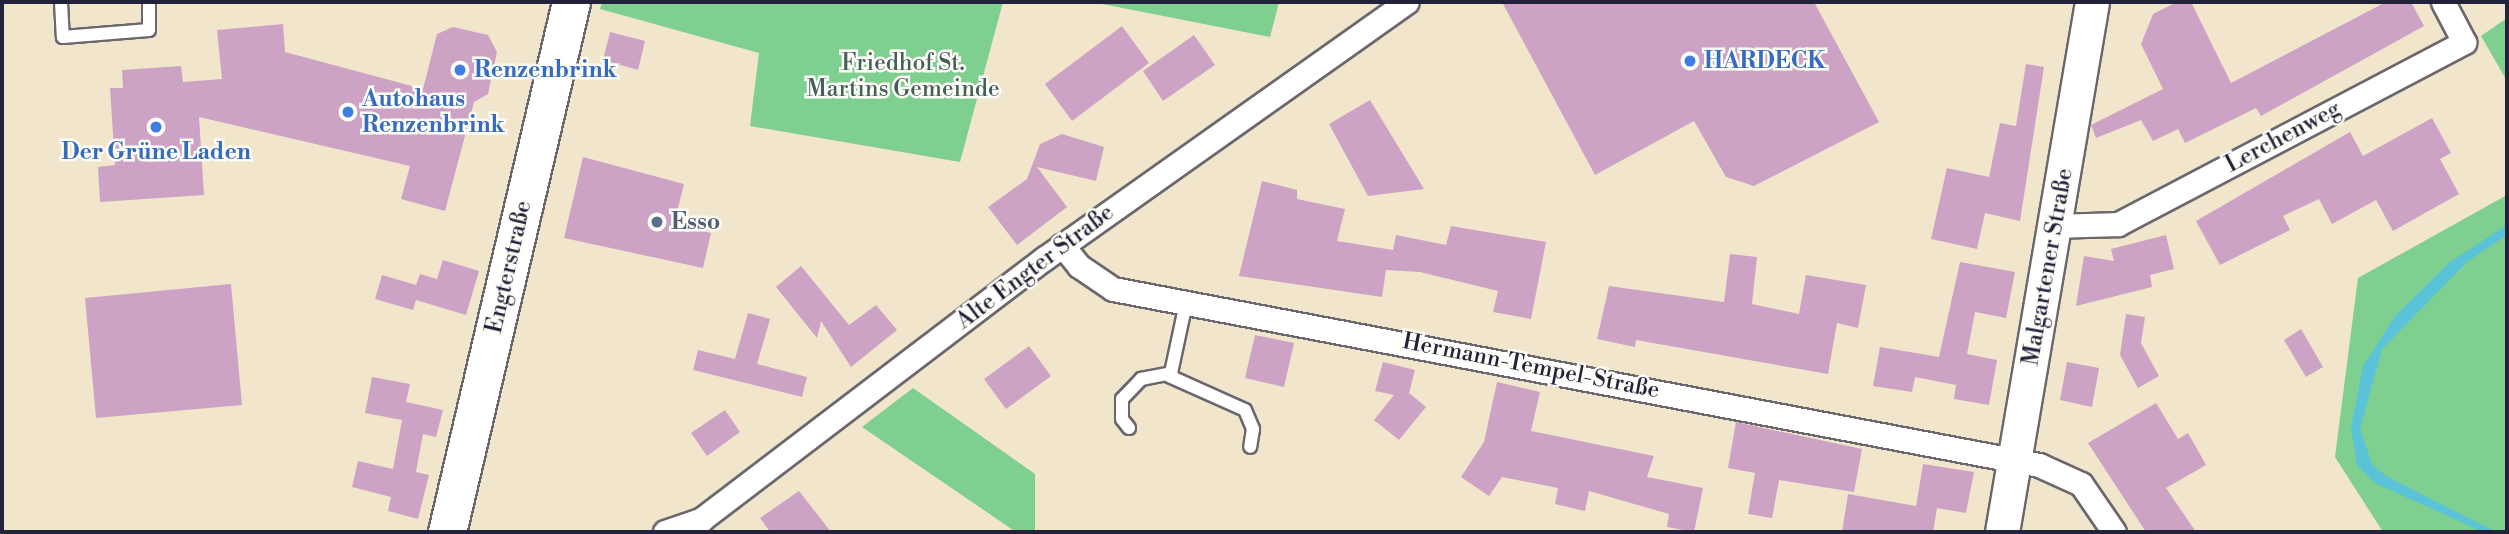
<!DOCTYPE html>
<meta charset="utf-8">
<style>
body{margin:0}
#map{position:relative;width:2509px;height:534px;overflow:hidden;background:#f1e6cc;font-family:"Libre Bodoni",serif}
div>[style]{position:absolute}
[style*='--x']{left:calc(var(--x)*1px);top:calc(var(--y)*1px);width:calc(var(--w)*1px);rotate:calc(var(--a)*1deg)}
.green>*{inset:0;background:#7ecf90}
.water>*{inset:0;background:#5ac3d7}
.building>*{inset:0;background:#cca3c5}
.roads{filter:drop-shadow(2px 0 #6a676e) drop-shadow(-2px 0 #6a676e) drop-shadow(0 2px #6a676e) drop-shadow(0 -2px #6a676e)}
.lane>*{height:12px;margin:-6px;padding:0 6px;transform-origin:6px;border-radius:6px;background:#fff}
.street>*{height:23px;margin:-11.5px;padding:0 11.5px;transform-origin:11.5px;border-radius:11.5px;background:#fff}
.secondary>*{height:33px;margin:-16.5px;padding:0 16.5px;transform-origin:16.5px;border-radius:16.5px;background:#fff}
.primary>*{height:37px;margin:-18.5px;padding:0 18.5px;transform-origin:18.5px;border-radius:18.5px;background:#fff}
.dots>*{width:19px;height:19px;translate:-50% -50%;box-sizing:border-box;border:4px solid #fdfcf7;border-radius:50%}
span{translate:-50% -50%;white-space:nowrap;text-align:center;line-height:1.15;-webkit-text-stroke:5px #fdfcf7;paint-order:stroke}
.shop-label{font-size:23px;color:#366cbe;font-weight:700}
.left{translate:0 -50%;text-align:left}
.park-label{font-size:23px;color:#425f59}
.street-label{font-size:23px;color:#22223b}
.service-label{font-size:23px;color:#4e5e75;font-weight:700}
.frame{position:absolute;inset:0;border:4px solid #22223b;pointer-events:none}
</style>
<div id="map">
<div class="green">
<div style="clip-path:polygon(602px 2px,1003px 2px,960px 162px,750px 126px,759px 53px,600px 9px)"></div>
<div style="clip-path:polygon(1092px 2px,1279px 2px,1270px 37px)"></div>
<div style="clip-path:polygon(2507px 18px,2507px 81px,2481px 36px)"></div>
<div style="clip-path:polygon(2507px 195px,2507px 532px,2383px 532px,2335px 457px,2358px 278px)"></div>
<div style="clip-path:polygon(913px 388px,1035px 474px,1035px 532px,1016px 532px,862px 427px)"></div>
</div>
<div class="water">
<div style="clip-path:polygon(2507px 225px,2507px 235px,2468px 261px,2382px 349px,2360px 429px,2372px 464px,2386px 476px,2496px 532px,2483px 532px,2375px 483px,2357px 465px,2351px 428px,2363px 366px,2396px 315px,2450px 262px)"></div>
</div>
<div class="building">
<div style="clip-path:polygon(1502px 2px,1814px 2px,1879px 122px,1754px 186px,1726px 177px,1694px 121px,1595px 175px)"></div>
<div style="clip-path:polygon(2177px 2px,2191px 2px,2231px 83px,2386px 2px,2411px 2px,2424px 26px,2261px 116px,2256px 108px,2185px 143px,2178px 129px,2153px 141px,2141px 120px,2096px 138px,2091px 125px,2163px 89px,2141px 44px,2153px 14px)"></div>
<div style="clip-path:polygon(283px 24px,285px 52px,423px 89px,437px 34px,453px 27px,488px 35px,497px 52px,488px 94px,474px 102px,445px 211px,401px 199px,410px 166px,199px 117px,204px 195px,100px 202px,98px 167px,115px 165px,110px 88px,123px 88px,122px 70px,181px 66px,183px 82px,222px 79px,217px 30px)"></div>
<div style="clip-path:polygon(1122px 26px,1149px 63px,1072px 121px,1045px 84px)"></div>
<div style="clip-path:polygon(610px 32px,645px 41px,638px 70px,603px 60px)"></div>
<div style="clip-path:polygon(1194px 35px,1215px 65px,1163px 101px,1143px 71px)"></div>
<div style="clip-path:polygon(2026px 64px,2044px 67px,2020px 221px,1985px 213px,1977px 249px,1931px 239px,1947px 168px,1989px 177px,2000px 123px,2016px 126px)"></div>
<div style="clip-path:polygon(1370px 100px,1424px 189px,1368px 196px,1329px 124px)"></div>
<div style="clip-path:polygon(2432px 118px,2451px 153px,2440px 159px,2459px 194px,2393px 231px,2376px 200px,2332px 224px,2319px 199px,2283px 216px,2290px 230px,2220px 265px,2196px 221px,2350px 132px,2363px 156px)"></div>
<div style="clip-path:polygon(1062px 134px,1104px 147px,1096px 181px,1037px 167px,1067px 207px,1017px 245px,988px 207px,1027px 179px,1040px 144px)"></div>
<div style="clip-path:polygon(583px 157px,684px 184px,674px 224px,711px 233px,703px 268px,564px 238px)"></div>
<div style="clip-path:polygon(1262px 181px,1297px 190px,1297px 199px,1345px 209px,1337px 241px,1393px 250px,1396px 235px,1446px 245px,1451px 226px,1546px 242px,1531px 319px,1493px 312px,1498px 291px,1420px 272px,1386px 270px,1382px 297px,1239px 276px)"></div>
<div style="clip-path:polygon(2166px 235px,2174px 269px,2150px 275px,2152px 287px,2076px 306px,2084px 256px,2114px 261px,2111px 249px)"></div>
<div style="clip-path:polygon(1730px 254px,1757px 257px,1752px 304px,1799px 314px,1806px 275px,1866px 285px,1858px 328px,1837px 323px,1828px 374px,1636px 340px,1635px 347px,1597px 339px,1609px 286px,1724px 302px)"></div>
<div style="clip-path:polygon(443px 260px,479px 271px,466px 315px,416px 300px,413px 310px,375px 299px,382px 275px,416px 285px,420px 274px,437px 279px)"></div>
<div style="clip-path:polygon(1960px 262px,2015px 272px,2006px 318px,1975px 312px,1967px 354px,1997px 360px,1989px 405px,1954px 399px,1956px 385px,1915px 377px,1912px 392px,1873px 386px,1880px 347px,1939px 357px)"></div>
<div style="clip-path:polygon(801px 266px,849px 325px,876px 305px,897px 330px,851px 367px,821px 321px,817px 338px,776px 287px)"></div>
<div style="clip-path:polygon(231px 284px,242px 405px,96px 418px,85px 298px)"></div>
<div style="clip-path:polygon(748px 313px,770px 319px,757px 364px,807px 377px,802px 397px,693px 370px,698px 350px,735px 359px)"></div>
<div style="clip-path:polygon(2126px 314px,2145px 317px,2141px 343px,2159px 376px,2138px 388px,2120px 355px)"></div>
<div style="clip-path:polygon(2301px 329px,2323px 367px,2306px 377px,2284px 340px)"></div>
<div style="clip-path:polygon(1255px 335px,1294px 343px,1284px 387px,1245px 378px)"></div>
<div style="clip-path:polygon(1029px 346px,1051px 376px,1006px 409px,984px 379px)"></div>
<div style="clip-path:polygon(1383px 362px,1415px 370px,1409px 393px,1426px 407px,1399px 440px,1374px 420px,1394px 395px,1375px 391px)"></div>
<div style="clip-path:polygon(2067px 362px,2099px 368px,2092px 407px,2060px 400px)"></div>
<div style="clip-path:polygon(372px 377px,410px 384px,406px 402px,443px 410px,436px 437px,423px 434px,416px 472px,429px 475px,418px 519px,388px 511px,391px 497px,352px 487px,358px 461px,393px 469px,402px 420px,365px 413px)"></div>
<div style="clip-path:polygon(1497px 382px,1540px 392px,1531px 431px,1654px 456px,1647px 477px,1703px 488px,1694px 532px,1667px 527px,1669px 514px,1589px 491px,1585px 511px,1555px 504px,1558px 488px,1502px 477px,1489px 496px,1461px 477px,1484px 442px)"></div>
<div style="clip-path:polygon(2156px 403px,2178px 439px,2188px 433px,2206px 465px,2166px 488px,2196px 532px,2146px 532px,2088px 443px)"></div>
<div style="clip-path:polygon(725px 410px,740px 432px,707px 456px,691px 433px)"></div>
<div style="clip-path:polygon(1736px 422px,1862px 449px,1854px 492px,1779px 480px,1772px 518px,1748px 514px,1755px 473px,1728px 468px)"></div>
<div style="clip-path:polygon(1923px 464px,1974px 472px,1966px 513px,1937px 508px,1933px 532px,1842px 532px,1848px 494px,1916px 506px)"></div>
<div style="clip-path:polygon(799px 491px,831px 532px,770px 532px,760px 518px)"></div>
</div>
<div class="roads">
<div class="lane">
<div style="--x:61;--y:2;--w:35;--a:87"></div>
<div style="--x:63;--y:37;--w:86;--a:-4.7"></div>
<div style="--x:149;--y:30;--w:28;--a:-90"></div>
<div style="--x:1169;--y:376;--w:83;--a:24.1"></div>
<div style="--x:1245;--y:410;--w:21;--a:67"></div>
<div style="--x:1253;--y:429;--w:18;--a:99"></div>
<div style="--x:1129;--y:428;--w:11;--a:-128"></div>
<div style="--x:1122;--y:419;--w:20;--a:-90"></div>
<div style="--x:1122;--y:399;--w:28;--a:-46"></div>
<div style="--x:1141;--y:379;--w:31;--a:-11"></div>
<div style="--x:1171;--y:373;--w:72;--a:-77.9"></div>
</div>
<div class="street">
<div style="--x:2055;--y:226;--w:63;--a:-1.8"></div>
<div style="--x:2118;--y:224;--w:391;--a:-27.7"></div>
<div style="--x:2464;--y:42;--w:45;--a:-117.7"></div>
<div style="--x:1062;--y:245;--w:27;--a:51"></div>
<div style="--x:1079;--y:266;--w:41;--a:34.1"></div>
<div style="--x:1113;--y:289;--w:943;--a:10.76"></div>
<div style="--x:2039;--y:465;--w:46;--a:24.3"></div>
<div style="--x:2081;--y:484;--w:58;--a:55.5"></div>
<div style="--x:665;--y:532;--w:39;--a:-19"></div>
<div style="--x:702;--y:519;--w:431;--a:-37.3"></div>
<div style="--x:1045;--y:258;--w:443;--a:-35.3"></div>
</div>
<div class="secondary">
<div style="--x:2002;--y:532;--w:538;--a:-80.36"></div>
</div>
<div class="primary">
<div style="--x:447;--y:532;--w:544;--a:-76.83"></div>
</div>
</div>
<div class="dots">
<div style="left:1690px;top:61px;background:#3f7fe0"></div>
<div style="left:460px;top:70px;background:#3f7fe0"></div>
<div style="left:348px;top:112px;background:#3f7fe0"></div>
<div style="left:156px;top:127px;background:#3f7fe0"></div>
<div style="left:657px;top:222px;background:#5c6f8a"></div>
</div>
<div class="shop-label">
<span class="left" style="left:1704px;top:61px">HARDECK</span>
<span class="left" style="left:474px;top:70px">Renzenbrink</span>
<span class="left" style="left:362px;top:112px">Autohaus<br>Renzenbrink</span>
<span style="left:156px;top:152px">Der Grüne Laden</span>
</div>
<div class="park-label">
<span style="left:903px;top:76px">Friedhof St.<br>Martins Gemeinde</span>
</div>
<div class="street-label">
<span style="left:2283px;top:137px;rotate:-28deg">Lerchenweg</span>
<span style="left:509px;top:267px;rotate:-77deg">Engterstraße</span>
<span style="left:1035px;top:267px;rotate:-37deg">Alte Engter Straße</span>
<span style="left:2048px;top:267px;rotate:-80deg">Malgartener Straße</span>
<span style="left:1531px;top:366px;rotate:11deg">Hermann-Tempel-Straße</span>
</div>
<div class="service-label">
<span class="left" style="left:671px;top:222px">Esso</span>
</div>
<div class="frame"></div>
</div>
